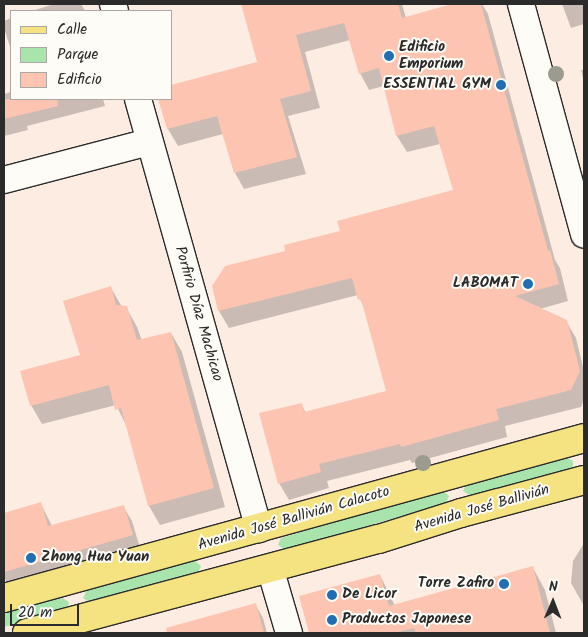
<!DOCTYPE html>
<meta charset="utf-8">
<style>
body{margin:0}
#map{position:relative;width:588px;height:637px;overflow:hidden;background:#fdece2;font-family:Kalam,sans-serif}
div>[style]{position:absolute}
[style*='--x']{left:calc(var(--x)*1px);top:calc(var(--y)*1px);width:calc(var(--w)*1px);rotate:calc(var(--a)*1deg)}
.green>*{inset:0;background:#a8e4ab}
.shadow>*{inset:0;background:#0003}
.building>*{inset:0;background:#fdc5b1}
.roads{filter:drop-shadow(1px 0 #2b2b2b) drop-shadow(-1px 0 #2b2b2b) drop-shadow(0 1px #2b2b2b) drop-shadow(0 -1px #2b2b2b)}
.minor>*{height:26px;margin:-13px;padding:0 13px;transform-origin:13px;border-radius:13px;background:#fdfcf7}
.primary>*{height:28px;margin:-14px;padding:0 14px;transform-origin:14px;border-radius:14px;background:#f5e382}
.trees>*{width:16px;height:16px;margin:-8px;border-radius:50%;background:#9b9b8f}
.dots>*{width:14px;height:14px;translate:-50% -50%;box-sizing:border-box;border:2px solid #fdfcf7;border-radius:50%}
span{translate:-50% -50%;white-space:nowrap;text-align:center;line-height:1.15;-webkit-text-stroke:4px #fdfcf7;paint-order:stroke}
.poi-label{font-size:15px;color:#2b2b2b;font-weight:700}
.left{translate:0 -50%;text-align:left}
.right{translate:-100% -50%;text-align:right}
.street-label{font-size:15px;color:#2b2b2b}
.frame{position:absolute;inset:0;border:5px solid #2b2b2b;pointer-events:none}
.legend{position:absolute;left:10px;top:10px;width:162px;height:90px;box-sizing:border-box;background:#fdfcf7;border:1px solid #a9a8a5;margin:0;padding:6px 9px;list-style:none;font-size:15px;color:#2b2b2b}
.legend li{display:flex;align-items:center;gap:10px;height:25px}
.legend b{width:25px;border:1px solid #a9a8a5}
.north{position:absolute;left:528px;top:577px;width:50px;height:50px;-webkit-text-stroke:4px #fdfcf7;paint-order:stroke;rotate:1deg;font-size:14px;font-weight:700;line-height:20px;text-align:center;color:#2b2b2b}
.north::after{content:'';display:block;margin:auto;width:18px;height:22px;background:#2b2b2b;clip-path:polygon(50% 0,100% 100%,50% 72%,0 100%)}
.scale{position:absolute;left:10px;top:604px;width:69px;height:22px;box-sizing:border-box;border:2px solid #2b2b2b;border-top:0;padding-left:6px;font-size:15px;line-height:18px;white-space:nowrap;color:#2b2b2b;-webkit-text-stroke:4px #fdfcf7;paint-order:stroke}
</style>
<div id="map">
<div class="green">
<div style="clip-path:polygon(566px 457px,573px 461px,573px 466px,569px 469px,471px 496px,463px 491px,467px 483px)"></div>
<div style="clip-path:polygon(442px 490px,449px 496px,446px 503px,285px 550px,278px 545px,281px 538px)"></div>
<div style="clip-path:polygon(194px 560px,201px 566px,198px 573px,91px 603px,83px 598px,87px 590px)"></div>
<div style="clip-path:polygon(61px 597px,69px 602px,68px 607px,64px 610px,4px 627px,4px 613px)"></div>
</div>
<div class="shadow">
<div style="clip-path:polygon(54px 4px,81px 4px,85px 11px,32px 11px)"></div>
<div style="clip-path:polygon(242px 4px,402px 4px,406px 18px,457px 4px,482px 4px,488px 14px,555px 260px,560px 268px,568px 301px,540px 309px,566px 321px,576px 338px,584px 371px,584px 399px,581px 407px,505px 426px,507px 437px,412px 463px,410px 460px,327px 481px,329px 488px,289px 500px,279px 483px,301px 404px,306px 413px,388px 392px,365px 309px,358px 295px,229px 328px,219px 311px,213px 286px,287px 251px,454px 191px,440px 144px,407px 152px,397px 136px,384px 86px,369px 90px,360px 73px,350px 40px,305px 52px,320px 108px,288px 116px,306px 174px,244px 189px,235px 173px,223px 134px,178px 146px,168px 129px,160px 99px,171px 99px,259px 63px)"></div>
<div style="clip-path:polygon(562px 4px,584px 4px,584px 24px,571px 28px)"></div>
<div style="clip-path:polygon(11px 18px,11px 50px,4px 28px,4px 21px)"></div>
<div style="clip-path:polygon(581px 70px,584px 70px,584px 82px)"></div>
<div style="clip-path:polygon(11px 92px,11px 99px,103px 99px,105px 106px,27px 126px,28px 130px,4px 136px,4px 94px)"></div>
<div style="clip-path:polygon(111px 288px,122px 307px,126px 307px,137px 327px,142px 341px,171px 333px,182px 352px,225px 507px,160px 525px,149px 506px,128px 429px,116px 405px,42px 424px,31px 405px,81px 356px)"></div>
<div style="clip-path:polygon(41px 504px,52px 526px,123px 506px,132px 521px,141px 551px,10px 588px,4px 577px,4px 514px)"></div>
<div style="clip-path:polygon(584px 543px,584px 606px,571px 583px,573px 561px)"></div>
<div style="clip-path:polygon(533px 568px,545px 590px,556px 633px,310px 633px,300px 597px,380px 575px,395px 606px)"></div>
<div style="clip-path:polygon(255px 604px,263px 618px,267px 633px,192px 633px,202px 631px)"></div>
</div>
<div class="building">
<div style="clip-path:polygon(241px 4px,398px 4px,402px 18px,452px 4px,481px 4px,548px 251px,550px 250px,559px 284px,515px 296px,567px 320px,580px 371px,571px 390px,496px 409px,499px 420px,401px 447px,400px 444px,319px 464px,321px 472px,278px 484px,259px 413px,302px 403px,304px 412px,386px 391px,361px 299px,358px 300px,352px 278px,218px 311px,212px 286px,225px 266px,285px 251px,284px 245px,340px 231px,337px 221px,453px 190px,434px 126px,396px 136px,379px 68px,359px 74px,344px 23px,296px 35px,311px 91px,280px 99px,297px 157px,234px 173px,217px 116px,167px 129px,158px 99px,171px 99px,171px 85px,257px 62px)"></div>
<div style="clip-path:polygon(4px 99px,57px 99px,58px 106px,4px 119px)"></div>
<div style="clip-path:polygon(111px 286px,116px 305px,127px 306px,137px 340px,171px 332px,214px 488px,148px 506px,121px 408px,115px 410px,109px 385px,30px 406px,20px 371px,80px 355px,63px 301px)"></div>
<div style="clip-path:polygon(41px 502px,48px 526px,124px 505px,133px 535px,4px 572px,4px 513px)"></div>
<div style="clip-path:polygon(533px 566px,550px 633px,416px 633px,414px 628px,394px 633px,309px 633px,299px 596px,380px 574px,389px 606px)"></div>
<div style="clip-path:polygon(256px 603px,264px 633px,167px 633px,166px 628px)"></div>
</div>
<div class="roads">
<div class="minor">
<div style="--x:113;--y:4;--w:7;--a:74"></div>
<div style="--x:521;--y:4;--w:239;--a:74.7"></div>
<div style="--x:138;--y:99;--w:447;--a:74.3"></div>
<div style="--x:4;--y:180;--w:150;--a:-14.7"></div>
<div style="--x:270;--y:568;--w:68;--a:73.7"></div>
</div>
<div class="primary">
<div style="--x:4;--y:598;--w:602;--a:-15.42"></div>
<div style="--x:27;--y:633;--w:364;--a:-15"></div>
<div style="--x:379;--y:539;--w:86;--a:-17.6"></div>
<div style="--x:461;--y:513;--w:127;--a:-15"></div>
</div>
</div>
<div class="trees">
<div style="left:556px;top:74px"></div>
<div style="left:423px;top:463px"></div>
</div>
<div class="dots">
<div style="left:389px;top:56px;background:#1f6fb2"></div>
<div style="left:501px;top:85px;background:#1f6fb2"></div>
<div style="left:528px;top:284px;background:#1f6fb2"></div>
<div style="left:31px;top:558px;background:#1f6fb2"></div>
<div style="left:504px;top:584px;background:#1f6fb2"></div>
<div style="left:332px;top:595px;background:#1f6fb2"></div>
<div style="left:332px;top:620px;background:#1f6fb2"></div>
</div>
<div class="poi-label">
<span class="left" style="left:399px;top:56px">Edificio<br>Emporium</span>
<span class="right" style="left:491px;top:85px">ESSENTIAL GYM</span>
<span class="right" style="left:518px;top:284px">LABOMAT</span>
<span class="left" style="left:41px;top:558px">Zhong Hua Yuan</span>
<span class="right" style="left:494px;top:584px">Torre Zafiro</span>
<span class="left" style="left:342px;top:595px">De Licor</span>
<span class="left" style="left:342px;top:620px">Productos Japonese</span>
</div>
<div class="street-label">
<span style="left:198px;top:314px;rotate:74deg">Porfirio Díaz Machicao</span>
<span style="left:482px;top:509px;rotate:-16deg">Avenida José Ballivián</span>
<span style="left:294px;top:519px;rotate:-16deg">Avenida José Ballivián Calacoto</span>
</div>
<div class="frame"></div>
<ul class="legend">
<li><b style="height:6px;background:#f5e382"></b>Calle</li>
<li><b style="height:14px;background:#a8e4ab"></b>Parque</li>
<li><b style="height:14px;background:#fdc5b1"></b>Edificio</li>
</ul>
<div class="north">N</div>
<div class="scale">20 m</div>
</div>
